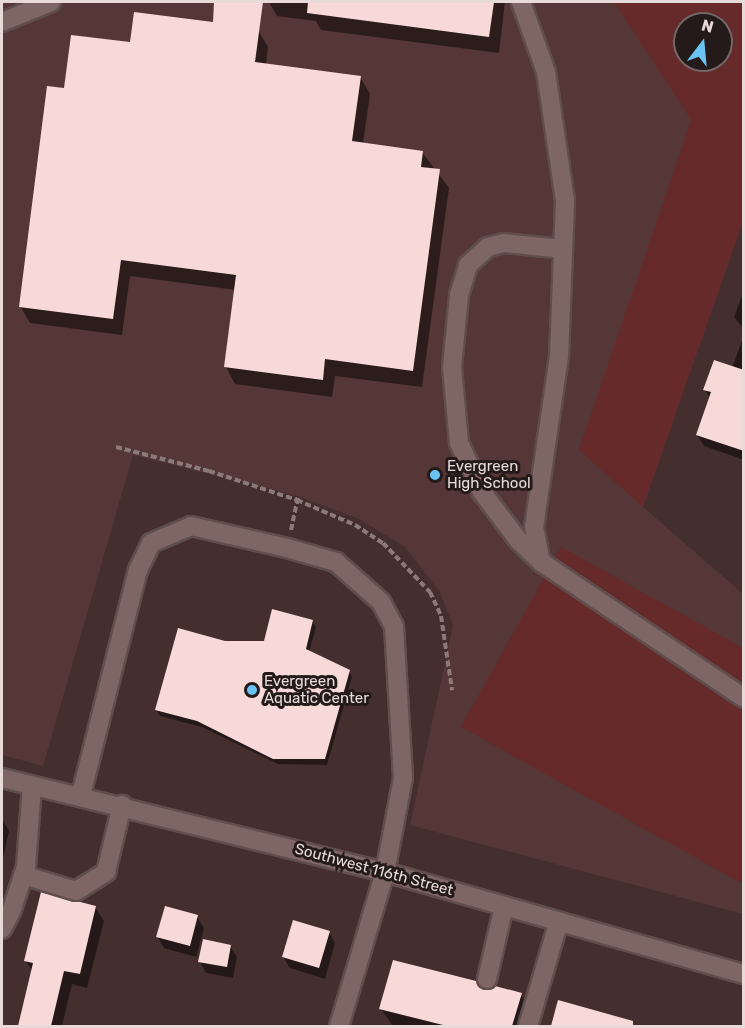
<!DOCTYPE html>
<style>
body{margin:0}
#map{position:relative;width:745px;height:1028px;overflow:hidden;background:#452f2e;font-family:Rubik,sans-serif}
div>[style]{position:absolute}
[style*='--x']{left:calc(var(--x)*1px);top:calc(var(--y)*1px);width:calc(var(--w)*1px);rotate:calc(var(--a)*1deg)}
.built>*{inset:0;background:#543736}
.green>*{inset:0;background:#662a2a}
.shadow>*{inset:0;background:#0007}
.building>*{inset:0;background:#f7dad8}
.path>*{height:4px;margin-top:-2px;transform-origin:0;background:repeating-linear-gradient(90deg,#8c7979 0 6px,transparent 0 9px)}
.roads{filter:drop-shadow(2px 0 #5f4e4d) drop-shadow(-2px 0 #5f4e4d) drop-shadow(0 2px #5f4e4d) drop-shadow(0 -2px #5f4e4d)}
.minor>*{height:18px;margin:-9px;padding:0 9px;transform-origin:9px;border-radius:9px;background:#7e6664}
.dots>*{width:16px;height:16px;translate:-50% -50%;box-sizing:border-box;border:3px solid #241a1a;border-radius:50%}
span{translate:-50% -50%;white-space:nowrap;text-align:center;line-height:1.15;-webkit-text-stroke:6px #241a1a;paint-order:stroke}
.poi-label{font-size:15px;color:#e9dada}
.left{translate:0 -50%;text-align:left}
.street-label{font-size:15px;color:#e9dada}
.frame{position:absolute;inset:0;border:3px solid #e9dada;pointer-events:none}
.north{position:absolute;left:673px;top:12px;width:60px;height:60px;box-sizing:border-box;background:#241a1a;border:2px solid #736767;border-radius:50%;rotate:16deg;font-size:16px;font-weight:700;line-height:24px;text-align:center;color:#e9dada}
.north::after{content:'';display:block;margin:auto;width:21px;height:27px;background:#69c4f1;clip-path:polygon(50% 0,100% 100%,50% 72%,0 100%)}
</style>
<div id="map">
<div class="built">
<div style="clip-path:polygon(evenodd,2px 2px,743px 2px,743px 221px,643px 507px,743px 594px,743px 914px,410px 825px,453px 626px,440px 592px,405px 547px,359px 519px,298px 496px,133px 455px,43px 766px,2px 755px,2px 2px,685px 24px,721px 24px,721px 60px,685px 60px,685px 24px)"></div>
</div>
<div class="green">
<div style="clip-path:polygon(evenodd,614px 2px,743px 2px,743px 221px,643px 507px,579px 450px,691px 120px,614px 2px,685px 24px,721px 24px,721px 60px,685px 60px,685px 24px)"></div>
<div style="clip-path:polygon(561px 547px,743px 648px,743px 884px,461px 727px)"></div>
</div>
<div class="shadow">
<div style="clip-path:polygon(269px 2px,505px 2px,499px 53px,321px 30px,316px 21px,277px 16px)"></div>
<div style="clip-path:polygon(258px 30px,268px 47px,266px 65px,360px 77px,370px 94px,363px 144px,422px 152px,449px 188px,422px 387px,335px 376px,332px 397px,235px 384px,226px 367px,236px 290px,130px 276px,122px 335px,30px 323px,20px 306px,65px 90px,131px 44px)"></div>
<div style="clip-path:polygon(744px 290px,744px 329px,734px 317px)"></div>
<div style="clip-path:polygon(744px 335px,744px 460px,704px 446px,697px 435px,710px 398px,705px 390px,732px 368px)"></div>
<div style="clip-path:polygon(312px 621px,316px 627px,309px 653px,349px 671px,352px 677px,327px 765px,278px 764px,202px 727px,160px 716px,156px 710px,225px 642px,265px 643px)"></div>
<div style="clip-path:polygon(2px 819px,9px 831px,2px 862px)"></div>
<div style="clip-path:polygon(95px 907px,104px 921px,87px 988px,72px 984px,62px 1026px,19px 1026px,33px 972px,26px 961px)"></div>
<div style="clip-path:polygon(197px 917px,204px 928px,196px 957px,164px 948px,158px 937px)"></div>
<div style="clip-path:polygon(329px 932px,335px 943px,325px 979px,290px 968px,283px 957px)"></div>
<div style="clip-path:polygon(230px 946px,237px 957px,233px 978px,206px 973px,200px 962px)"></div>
<div style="clip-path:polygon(483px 991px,521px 994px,530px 1011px,526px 1026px,393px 1026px,381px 1009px)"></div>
<div style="clip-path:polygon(559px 1002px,611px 1016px,617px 1026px,552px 1026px)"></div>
</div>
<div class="building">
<div style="clip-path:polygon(214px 2px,263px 2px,255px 62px,361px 76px,352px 141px,423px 151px,421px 167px,440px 169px,413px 371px,325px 359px,323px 380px,224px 367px,236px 275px,121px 260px,113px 319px,19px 307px,47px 86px,64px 88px,71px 35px,130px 42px,134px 12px,213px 22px)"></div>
<div style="clip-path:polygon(308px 2px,494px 2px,489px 37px,307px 13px)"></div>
<div style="clip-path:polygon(714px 360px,744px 370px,744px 451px,696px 435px,711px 392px,703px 390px)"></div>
<div style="clip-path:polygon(272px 609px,313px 620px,306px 649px,350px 670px,325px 759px,273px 759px,197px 721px,155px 710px,178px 628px,225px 641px,264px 641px)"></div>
<div style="clip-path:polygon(41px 892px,96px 906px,80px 974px,64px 971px,51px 1026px,18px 1026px,33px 963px,24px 961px)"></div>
<div style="clip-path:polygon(165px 906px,198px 915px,190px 946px,156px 937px)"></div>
<div style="clip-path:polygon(293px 920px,330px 931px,319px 968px,282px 957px)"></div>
<div style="clip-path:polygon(203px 939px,231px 945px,227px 967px,198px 962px)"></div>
<div style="clip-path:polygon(393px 960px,476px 981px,484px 990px,495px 986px,522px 993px,512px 1026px,447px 1026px,379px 1009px)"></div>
<div style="clip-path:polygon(558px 1000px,633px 1021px,633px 1026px,551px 1026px)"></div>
</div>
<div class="path">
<div style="--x:116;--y:447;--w:96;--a:14.5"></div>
<div style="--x:209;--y:471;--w:93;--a:18.2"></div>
<div style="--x:297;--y:500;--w:63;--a:23.3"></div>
<div style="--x:355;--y:525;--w:33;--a:33"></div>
<div style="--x:383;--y:543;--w:68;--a:46.2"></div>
<div style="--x:430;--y:592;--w:26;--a:65"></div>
<div style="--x:441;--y:616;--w:75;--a:81.5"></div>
<div style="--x:744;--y:501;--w:5;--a:90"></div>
<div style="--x:291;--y:530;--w:35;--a:-78"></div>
</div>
<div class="roads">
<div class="minor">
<div style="--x:521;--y:2;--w:74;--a:70.3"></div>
<div style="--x:546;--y:72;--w:130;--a:81.6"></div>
<div style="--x:565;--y:201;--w:155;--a:92.2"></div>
<div style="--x:559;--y:356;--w:173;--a:98.3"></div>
<div style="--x:534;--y:527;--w:36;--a:79"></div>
<div style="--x:541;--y:562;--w:244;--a:33.8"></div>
<div style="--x:2;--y:22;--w:53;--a:-22.2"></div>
<div style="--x:541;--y:562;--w:30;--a:-136"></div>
<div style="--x:519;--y:541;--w:61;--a:-127.1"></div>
<div style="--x:482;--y:492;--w:54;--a:-115.1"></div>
<div style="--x:459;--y:443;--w:76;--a:-95.3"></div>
<div style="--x:452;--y:367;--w:72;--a:-84.4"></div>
<div style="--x:459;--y:295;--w:31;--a:-73"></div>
<div style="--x:468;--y:265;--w:27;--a:-42"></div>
<div style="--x:488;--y:247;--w:16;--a:-14"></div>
<div style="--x:504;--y:243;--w:59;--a:5.8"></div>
<div style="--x:2;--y:778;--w:394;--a:13.8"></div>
<div style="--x:385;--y:872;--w:373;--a:15.9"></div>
<div style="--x:81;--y:795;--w:232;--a:-75.8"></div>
<div style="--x:138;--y:570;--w:30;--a:-64"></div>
<div style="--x:151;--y:543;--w:43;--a:-23"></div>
<div style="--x:191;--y:526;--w:98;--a:12.9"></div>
<div style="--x:287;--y:548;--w:51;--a:15.9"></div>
<div style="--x:336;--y:562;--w:60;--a:41.6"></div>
<div style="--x:381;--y:602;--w:27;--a:62"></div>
<div style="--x:394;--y:626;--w:152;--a:86.6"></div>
<div style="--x:403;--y:778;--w:96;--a:100.8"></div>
<div style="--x:385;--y:872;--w:161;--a:106.6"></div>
<div style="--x:23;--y:875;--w:55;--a:16.8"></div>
<div style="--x:76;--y:891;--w:36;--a:-32"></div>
<div style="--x:106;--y:872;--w:69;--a:-76.6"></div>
<div style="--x:2;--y:929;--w:22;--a:-63"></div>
<div style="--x:12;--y:909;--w:44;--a:-71.6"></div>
<div style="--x:26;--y:867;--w:81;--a:-85.8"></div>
<div style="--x:487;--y:979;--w:75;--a:-76.9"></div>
<div style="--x:528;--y:1026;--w:109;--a:-73.6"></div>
</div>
</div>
<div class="dots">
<div style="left:435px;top:475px;background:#69c4f1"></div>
<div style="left:252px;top:690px;background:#69c4f1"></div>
</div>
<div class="poi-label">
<span class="left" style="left:447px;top:475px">Evergreen<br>High School</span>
<span class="left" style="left:264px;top:690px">Evergreen<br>Aquatic Center</span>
</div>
<div class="street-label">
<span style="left:374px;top:870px;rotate:15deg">Southwest 116th Street</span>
</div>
<div class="frame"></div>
<div class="north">N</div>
</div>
